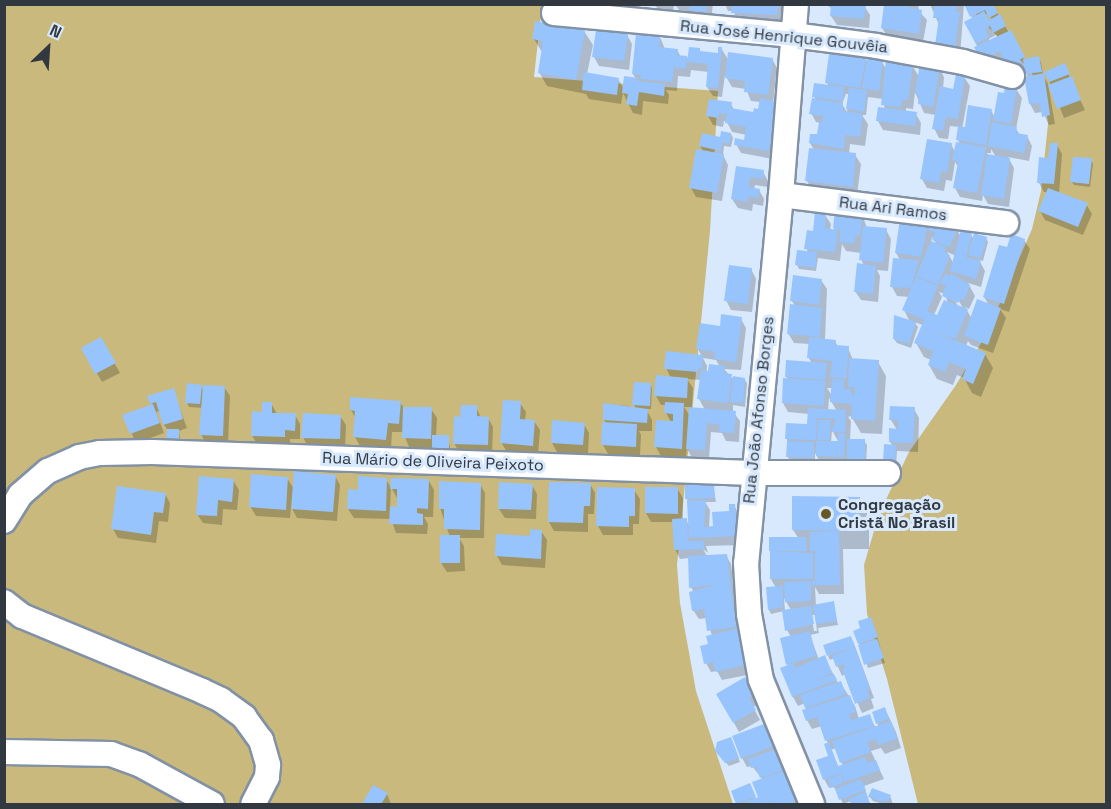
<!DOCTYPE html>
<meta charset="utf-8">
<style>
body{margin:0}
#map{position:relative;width:1111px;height:809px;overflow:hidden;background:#d8e9fe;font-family:"Space Grotesk",sans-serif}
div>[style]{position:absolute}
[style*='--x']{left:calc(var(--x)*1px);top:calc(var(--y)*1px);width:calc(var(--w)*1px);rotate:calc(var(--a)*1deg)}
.green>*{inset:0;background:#c9b97c}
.shadow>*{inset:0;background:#0003}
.building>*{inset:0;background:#97c4fd}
.roads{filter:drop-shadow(2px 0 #8291a4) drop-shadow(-2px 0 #8291a4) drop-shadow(0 2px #8291a4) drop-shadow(0 -2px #8291a4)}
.street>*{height:24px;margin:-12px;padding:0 12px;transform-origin:12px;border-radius:12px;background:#fff}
.dots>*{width:16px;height:16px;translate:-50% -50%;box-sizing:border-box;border:3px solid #d8e9fe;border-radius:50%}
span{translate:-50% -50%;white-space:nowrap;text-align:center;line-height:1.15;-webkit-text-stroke:6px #d8e9fe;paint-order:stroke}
.street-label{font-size:16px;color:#323840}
.poi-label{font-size:16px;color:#323840;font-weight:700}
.left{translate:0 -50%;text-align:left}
.frame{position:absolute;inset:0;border:6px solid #323840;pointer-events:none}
.north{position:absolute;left:18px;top:18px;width:60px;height:60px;-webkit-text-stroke:4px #d8e9fe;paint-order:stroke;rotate:25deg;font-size:16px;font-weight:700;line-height:24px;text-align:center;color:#323840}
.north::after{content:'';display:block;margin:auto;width:21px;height:27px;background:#323840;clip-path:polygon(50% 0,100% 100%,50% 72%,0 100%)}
</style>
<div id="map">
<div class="green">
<div style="clip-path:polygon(5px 5px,542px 5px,534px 77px,718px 91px,710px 231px,677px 565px,680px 603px,696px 691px,733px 804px,5px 804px)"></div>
<div style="clip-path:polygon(967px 5px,1106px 5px,1106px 804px,918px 804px,887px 679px,867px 614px,864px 565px,879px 514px,909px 452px,956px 385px,986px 335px,1032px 229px,1041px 191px,1048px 124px,1045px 97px,1030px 70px)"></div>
</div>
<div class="shadow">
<div style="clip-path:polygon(674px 4px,673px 12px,661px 11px,654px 5px)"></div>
<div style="clip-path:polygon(675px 4px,713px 4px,711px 21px,696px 19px,692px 12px,679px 10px)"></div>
<div style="clip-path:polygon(725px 4px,788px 4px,785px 28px,741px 26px,733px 11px,728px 11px)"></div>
<div style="clip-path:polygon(826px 4px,867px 4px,865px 7px,870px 15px,869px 28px,837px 25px,831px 16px,832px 9px)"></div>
<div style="clip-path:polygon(886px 4px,918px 4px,919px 11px,927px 20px,923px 42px,888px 37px,882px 28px)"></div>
<div style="clip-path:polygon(930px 4px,964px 4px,960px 56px,937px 44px,939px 25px)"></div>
<div style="clip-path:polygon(evenodd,992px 4px,1025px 60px,1038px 58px,1041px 62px,1043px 75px,1048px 84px,1055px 124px,1049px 125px,1043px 112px,1035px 113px,1030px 104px,1027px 74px,1011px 81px,988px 69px,966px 23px,973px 19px,965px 5px,992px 4px,988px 13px,992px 20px,988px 22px,985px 15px,988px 13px,992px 4px,996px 35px,998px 38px,990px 41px,989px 39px,996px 35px)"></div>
<div style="clip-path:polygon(584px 31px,593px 45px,587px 74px,618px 79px,624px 89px,636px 79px,633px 74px,660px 37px,665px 49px,677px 50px,681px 57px,689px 58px,699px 49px,701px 53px,719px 55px,721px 48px,729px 61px,772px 59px,777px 68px,773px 103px,776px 104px,773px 159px,741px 153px,736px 144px,746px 141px,747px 135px,732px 132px,727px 122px,724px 121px,723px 127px,713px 125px,708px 116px,731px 104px,734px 110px,754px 114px,759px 110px,761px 102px,751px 101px,746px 89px,732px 87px,725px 75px,722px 97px,713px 96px,707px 87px,709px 72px,691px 70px,690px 77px,678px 76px,677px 91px,666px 90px,669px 95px,668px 104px,643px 101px,642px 115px,633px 113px,623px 93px,621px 104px,589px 99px,586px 94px,547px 86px,539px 72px,542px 52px,534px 39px)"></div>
<div style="clip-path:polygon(627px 35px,632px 44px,629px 70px,599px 66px,594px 57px)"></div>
<div style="clip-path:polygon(evenodd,830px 56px,882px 62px,886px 69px,912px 65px,919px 77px,939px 68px,944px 77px,943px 89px,955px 91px,964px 77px,970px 86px,962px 129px,966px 129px,991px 110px,995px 118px,1005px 95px,1016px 89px,1022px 98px,1016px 129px,1020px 135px,1027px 136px,1032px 146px,1029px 161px,1008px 157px,1014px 168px,1009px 207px,988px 204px,983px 195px,982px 201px,960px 197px,955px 188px,959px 168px,955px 162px,952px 181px,946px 180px,944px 191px,927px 188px,922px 179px,951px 144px,955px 152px,960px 144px,958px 140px,960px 127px,950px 126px,948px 139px,939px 138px,934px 128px,936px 115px,924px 113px,915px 92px,913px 109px,906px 108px,906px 112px,916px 114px,921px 123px,920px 135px,883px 130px,878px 121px,885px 110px,883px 99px,868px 97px,866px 115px,862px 115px,868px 124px,865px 146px,850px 144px,849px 154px,855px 155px,861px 164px,857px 195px,812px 190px,807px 181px,814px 150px,810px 143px,818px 136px,820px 123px,816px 122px,811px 113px,816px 100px,814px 96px,829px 86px,826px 82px,830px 56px,846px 94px,849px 94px,847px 112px,842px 104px,846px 94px,830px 56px,991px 149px,996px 157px,989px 156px,987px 153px,991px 153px,991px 149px)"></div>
<div style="clip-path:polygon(1066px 69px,1085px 110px,1064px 118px,1046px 73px)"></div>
<div style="clip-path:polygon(731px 134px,733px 138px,731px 147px,724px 146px,723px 155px,728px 165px,722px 201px,696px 197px,691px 188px,704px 152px,700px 146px)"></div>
<div style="clip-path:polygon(1057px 145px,1062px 154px,1059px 194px,1086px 204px,1092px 214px,1083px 235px,1045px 220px,1040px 211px,1047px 192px,1044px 192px,1039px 183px)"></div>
<div style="clip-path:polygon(1091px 160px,1093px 164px,1090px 187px,1074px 185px,1071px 181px)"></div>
<div style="clip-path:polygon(737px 168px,763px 172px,768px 181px,768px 187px,755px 185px,754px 189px,759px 190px,764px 199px,763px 206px,753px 204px,752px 211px,738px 208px,732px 199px)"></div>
<div style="clip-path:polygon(836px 211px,862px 214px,867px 228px,886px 230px,891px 239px,888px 271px,877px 270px,880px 276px,878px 302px,861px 300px,855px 291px,864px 266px,861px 259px,861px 253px,846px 251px,842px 244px,840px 261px,818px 258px,816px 271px,799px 269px,797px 265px,809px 253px,806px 248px,825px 215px,831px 224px,830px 231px,834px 231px)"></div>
<div style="clip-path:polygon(evenodd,927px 225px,930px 229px,957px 230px,961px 237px,971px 235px,974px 239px,986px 238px,988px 242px,983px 261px,979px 260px,985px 271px,981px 287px,968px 283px,975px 296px,969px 309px,965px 307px,972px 319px,989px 305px,984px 297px,1008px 249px,1024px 240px,1030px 249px,1009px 312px,1000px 309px,1006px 318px,993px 353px,971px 345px,968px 341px,966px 346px,985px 354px,993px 368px,981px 397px,972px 393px,964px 378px,957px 375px,953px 385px,937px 379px,929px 365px,931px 360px,924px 357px,916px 343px,923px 325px,914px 322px,918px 327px,911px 348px,897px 343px,894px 339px,910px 322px,904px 310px,910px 297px,897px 296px,892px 287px,900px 260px,896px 253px,927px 225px,932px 237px,937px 245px,931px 242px,932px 237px,927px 225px,947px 252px,956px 256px,954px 264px,947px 252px,927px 225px,939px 292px,945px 294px,948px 303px,938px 317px,934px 315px,942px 297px,939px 292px,927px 225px,956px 296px,963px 308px,959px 308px,953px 297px,956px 296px)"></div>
<div style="clip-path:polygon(751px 269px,756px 279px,752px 312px,731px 310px,726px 300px)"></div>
<div style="clip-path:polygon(evenodd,821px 280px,827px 289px,825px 340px,835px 341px,838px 347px,848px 348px,853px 360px,878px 362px,886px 376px,882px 434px,861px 433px,851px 416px,848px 417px,851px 421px,850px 440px,864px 441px,867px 445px,866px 465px,822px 465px,815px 453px,815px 462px,790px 461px,788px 457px,787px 438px,809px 426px,809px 414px,788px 412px,783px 403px,784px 380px,788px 380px,786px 376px,812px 364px,809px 358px,810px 344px,794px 343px,788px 333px,795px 306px,792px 301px,821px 280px,827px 388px,833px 388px,832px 396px,829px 391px,827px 388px,821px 280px,829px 398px,837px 411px,828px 411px,829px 398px,821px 280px,832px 430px,839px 443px,831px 443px,832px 430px)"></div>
<div style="clip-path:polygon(evenodd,741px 319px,746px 328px,741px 370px,724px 369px,732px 378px,744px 379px,747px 383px,745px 407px,733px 405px,733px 412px,740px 421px,739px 442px,726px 441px,722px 433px,711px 432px,709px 459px,692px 458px,687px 448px,686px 457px,661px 456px,656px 447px,671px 422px,666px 413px,666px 405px,661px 405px,656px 396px,671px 378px,666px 368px,702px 357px,698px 349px,721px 327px,741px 319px,703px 358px,716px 360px,720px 367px,706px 378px,707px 366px,703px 358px,741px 319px,687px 379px,701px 380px,699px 399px,705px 410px,692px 409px,693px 388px,687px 379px,741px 319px,684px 407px,690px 407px,690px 416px,684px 407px)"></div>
<div style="clip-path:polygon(101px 339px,120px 373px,102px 382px,83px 349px)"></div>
<div style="clip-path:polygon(650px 384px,652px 388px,651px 409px,646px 409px,652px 420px,652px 431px,639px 431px,641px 435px,640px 456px,608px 454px,603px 445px,607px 424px,604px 420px,605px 404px,629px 406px,631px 410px,637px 410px,634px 405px)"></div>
<div style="clip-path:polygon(201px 386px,204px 392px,224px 387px,230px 396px,228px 444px,206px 444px,201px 434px,203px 408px,189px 407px,187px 403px)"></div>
<div style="clip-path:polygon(173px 390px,187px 428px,179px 431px,181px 447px,164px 425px,160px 411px,156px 412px,164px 433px,136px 443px,124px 416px,153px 406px,151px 403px)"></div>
<div style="clip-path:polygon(400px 402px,404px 408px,431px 409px,437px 418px,436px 437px,448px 437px,451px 453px,436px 453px,433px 448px,409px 447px,403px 432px,392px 432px,391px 449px,360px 446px,355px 437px,356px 419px,351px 410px)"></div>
<div style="clip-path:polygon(271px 403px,277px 414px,295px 415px,300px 424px,300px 439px,290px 439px,290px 446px,258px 445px,252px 436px)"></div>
<div style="clip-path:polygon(520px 403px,526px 412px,525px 420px,534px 421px,540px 430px,538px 454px,507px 452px,501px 442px)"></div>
<div style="clip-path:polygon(476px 407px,481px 418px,488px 418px,493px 427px,492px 454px,459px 452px,454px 443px,462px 418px)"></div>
<div style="clip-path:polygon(914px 409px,919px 418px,918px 452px,897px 451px,896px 467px,887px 466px,893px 446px,890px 442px,897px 430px,891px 420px)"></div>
<div style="clip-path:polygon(340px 416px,346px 425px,345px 448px,308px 447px,303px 437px)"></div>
<div style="clip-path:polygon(584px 424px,589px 433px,588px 454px,557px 452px,552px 443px)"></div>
<div style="clip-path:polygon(335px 476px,340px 485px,337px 521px,297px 518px,291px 507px,290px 518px,256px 516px,250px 506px,287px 478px,294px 489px)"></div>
<div style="clip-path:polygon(386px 479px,391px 488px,390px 508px,398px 508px,397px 498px,392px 489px,429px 481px,434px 490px,433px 517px,424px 517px,428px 524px,427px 534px,396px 533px,391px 519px,354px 518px,348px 509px,359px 491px)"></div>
<div style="clip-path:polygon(233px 480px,239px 490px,237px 510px,223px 509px,222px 525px,203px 523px,197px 514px)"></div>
<div style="clip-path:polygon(480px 484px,485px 493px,484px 538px,459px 538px,464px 546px,465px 571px,447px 572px,441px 563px,450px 537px,440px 508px)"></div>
<div style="clip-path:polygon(590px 484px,595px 493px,594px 514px,588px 514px,588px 532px,554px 531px,549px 522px)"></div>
<div style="clip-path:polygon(532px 485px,537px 494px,536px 519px,505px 518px,499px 509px)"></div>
<div style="clip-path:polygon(713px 485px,716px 502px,705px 502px,710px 510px,709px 528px,715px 528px,734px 505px,739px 515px,741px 545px,706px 546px,708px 553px,703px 549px,707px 556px,726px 555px,731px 564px,740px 633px,752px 674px,722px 680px,717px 671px,711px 672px,706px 663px,712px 636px,707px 618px,699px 619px,693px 610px,694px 593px,691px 587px,689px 558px,680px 559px,675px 549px,674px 522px,651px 522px,646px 513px,677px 488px,683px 498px,683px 520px,686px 520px,690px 527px,687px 498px)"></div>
<div style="clip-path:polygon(634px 490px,640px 499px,639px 524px,633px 524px,633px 535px,603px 535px,598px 526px)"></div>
<div style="clip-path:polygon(165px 494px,170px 503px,168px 522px,159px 521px,156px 543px,118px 538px,113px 529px)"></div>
<div style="clip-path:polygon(evenodd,859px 499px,869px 517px,869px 549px,843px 549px,844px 594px,819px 594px,815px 587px,816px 606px,833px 603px,838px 625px,818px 628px,819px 633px,810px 635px,819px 660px,829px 666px,838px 683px,840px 682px,855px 706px,859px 719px,869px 716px,876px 728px,879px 727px,873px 713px,887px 713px,896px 732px,901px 748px,885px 754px,881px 748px,871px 751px,884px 779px,864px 786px,870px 804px,853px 804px,851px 801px,843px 804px,837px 790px,833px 787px,829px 788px,824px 779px,830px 757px,828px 744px,822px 726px,812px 729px,807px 720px,805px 703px,798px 706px,793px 697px,782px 669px,788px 667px,791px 637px,787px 630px,784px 611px,771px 614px,769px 610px,776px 588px,771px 579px,770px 539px,799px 539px,793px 530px,859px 499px,784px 598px,791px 610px,785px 611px,784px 598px,859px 499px,811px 615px,815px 615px,817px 631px,814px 631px,811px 615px,859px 499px,836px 748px,843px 766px,839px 768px,831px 750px,836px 748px)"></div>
<div style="clip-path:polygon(541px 531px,547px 540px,545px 568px,502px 565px,497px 556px)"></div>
<div style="clip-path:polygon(873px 623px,885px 663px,868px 668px,855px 632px)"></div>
<div style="clip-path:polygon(853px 641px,874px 698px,871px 699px,874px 708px,862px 713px,845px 674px,842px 676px,834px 658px,830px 660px,828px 656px)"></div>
<div style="clip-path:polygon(745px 679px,759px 704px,753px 707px,760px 720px,739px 732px,718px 694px)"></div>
<div style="clip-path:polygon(767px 724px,800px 804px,738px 804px,733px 791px,752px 789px,756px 800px,760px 798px,763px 780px,752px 766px,747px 767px,742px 758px)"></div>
<div style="clip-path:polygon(733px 743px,740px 762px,729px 766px,719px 755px)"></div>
<div style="clip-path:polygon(373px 787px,387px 794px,391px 804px,364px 804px)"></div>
<div style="clip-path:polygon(890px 796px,893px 804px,883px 804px,873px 801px,870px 797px)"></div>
</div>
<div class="building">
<div style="clip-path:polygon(690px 4px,707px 4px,706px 12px,689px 10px)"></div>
<div style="clip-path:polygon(732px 4px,779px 4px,777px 15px,731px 13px)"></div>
<div style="clip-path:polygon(831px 4px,866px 4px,864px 19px,830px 16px)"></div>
<div style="clip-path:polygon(884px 4px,914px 4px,907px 7px,922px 10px,919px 34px,881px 28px)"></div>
<div style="clip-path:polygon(935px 4px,957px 4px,956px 12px,960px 12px,955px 47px,935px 45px,939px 18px,933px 18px)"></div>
<div style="clip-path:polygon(964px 4px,993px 4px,998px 13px,989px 18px,985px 10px,970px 17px)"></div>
<div style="clip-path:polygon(984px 11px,989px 20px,1000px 14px,1006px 26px,993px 33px,990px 26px,985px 29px,989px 37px,976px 44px,964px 22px)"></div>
<div style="clip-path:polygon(535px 21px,585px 30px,576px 80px,538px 73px,543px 41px,532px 39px)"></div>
<div style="clip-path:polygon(596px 30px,628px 34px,624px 61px,592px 57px)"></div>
<div style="clip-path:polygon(1011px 30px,1025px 57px,1019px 60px,1021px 65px,1005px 73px,998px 59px,1003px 57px,1000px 51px,981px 60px,974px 47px)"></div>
<div style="clip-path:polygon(636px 33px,660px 36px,659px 47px,678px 49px,677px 55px,687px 56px,686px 69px,674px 67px,672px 82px,640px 79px,641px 75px,632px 74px)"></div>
<div style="clip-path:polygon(689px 47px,700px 48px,700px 51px,718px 53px,718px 47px,722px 47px,718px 88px,706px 87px,708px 64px,687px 62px)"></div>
<div style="clip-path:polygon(728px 52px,773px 58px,768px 95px,744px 92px,745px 81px,725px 78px)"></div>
<div style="clip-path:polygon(839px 53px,866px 58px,860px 88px,825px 83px,829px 54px,839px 55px)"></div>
<div style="clip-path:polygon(1039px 56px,1042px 72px,1025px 74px,1023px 59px)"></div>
<div style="clip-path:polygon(867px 58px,883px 60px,879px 91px,862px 88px)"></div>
<div style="clip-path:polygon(886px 60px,913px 63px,908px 100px,902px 100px,901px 107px,881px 105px)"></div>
<div style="clip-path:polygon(920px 63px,940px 67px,933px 107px,918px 104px,919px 95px,915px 94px)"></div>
<div style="clip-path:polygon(1065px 63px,1070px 74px,1049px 82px,1044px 72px)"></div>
<div style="clip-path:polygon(584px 72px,619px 78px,617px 95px,582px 90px)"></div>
<div style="clip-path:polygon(1044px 73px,1050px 115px,1042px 117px,1040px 103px,1029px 104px,1024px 77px)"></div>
<div style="clip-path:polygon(956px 74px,965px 76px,958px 119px,946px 117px,943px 131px,932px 129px,940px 86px,953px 89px)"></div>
<div style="clip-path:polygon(624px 76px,638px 78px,638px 81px,665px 84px,664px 96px,639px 92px,637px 106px,626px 104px,628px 94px,622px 93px)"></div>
<div style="clip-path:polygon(1072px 76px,1081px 100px,1057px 109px,1048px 85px)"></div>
<div style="clip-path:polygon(814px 83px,844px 87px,843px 101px,812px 97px)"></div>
<div style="clip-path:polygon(1005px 85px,1017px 87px,1011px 124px,993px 120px,998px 92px,1004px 93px)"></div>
<div style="clip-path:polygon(849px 88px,867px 90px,864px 112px,846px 109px)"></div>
<div style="clip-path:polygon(760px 98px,777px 102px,769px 151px,734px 145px,735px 138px,744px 140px,746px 127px,725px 123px,727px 114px,719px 113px,718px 118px,706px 116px,709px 99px,732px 102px,731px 108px,753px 112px,754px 108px,758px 109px)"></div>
<div style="clip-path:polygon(812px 98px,843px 103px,843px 111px,863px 114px,860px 137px,845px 135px,844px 149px,809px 143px,810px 134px,817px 134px,819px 122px,822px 123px,823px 116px,809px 114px)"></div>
<div style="clip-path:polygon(968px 105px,992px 109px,986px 145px,956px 140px,958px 126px,965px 127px)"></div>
<div style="clip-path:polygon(878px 107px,917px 112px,915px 126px,876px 121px)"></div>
<div style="clip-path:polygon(992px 122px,1017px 127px,1016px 133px,1028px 135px,1024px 153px,988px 146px)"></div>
<div style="clip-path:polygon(721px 131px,731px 133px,729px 144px,722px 142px,721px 151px,699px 146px,702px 133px,720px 137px)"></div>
<div style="clip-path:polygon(927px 139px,952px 143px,947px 172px,941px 171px,939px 183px,920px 179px)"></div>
<div style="clip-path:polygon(956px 142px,986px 147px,977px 193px,953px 188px,958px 162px,952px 160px)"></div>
<div style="clip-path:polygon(1050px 143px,1058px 143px,1054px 184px,1037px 183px,1039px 157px,1048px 158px)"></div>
<div style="clip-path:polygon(809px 148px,856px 153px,853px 187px,805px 181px)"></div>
<div style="clip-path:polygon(696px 149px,724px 154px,717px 193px,689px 188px)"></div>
<div style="clip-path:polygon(987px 154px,1010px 158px,1004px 199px,981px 195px)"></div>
<div style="clip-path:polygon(1073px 157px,1092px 158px,1089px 184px,1070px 182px)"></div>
<div style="clip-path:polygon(736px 166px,764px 170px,763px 179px,750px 177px,749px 187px,760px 189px,758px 198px,748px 196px,747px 202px,731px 199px)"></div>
<div style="clip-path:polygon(1048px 188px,1088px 203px,1078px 227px,1038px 211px)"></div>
<div style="clip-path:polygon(835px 209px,863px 213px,860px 236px,856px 235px,854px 244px,839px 242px,841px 230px,833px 228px)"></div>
<div style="clip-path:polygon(815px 212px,826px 213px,825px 228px,838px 230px,835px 252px,804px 249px,807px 230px,813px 231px)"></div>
<div style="clip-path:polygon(934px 217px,958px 229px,949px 247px,932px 240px,935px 233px,928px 229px)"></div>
<div style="clip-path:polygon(900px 219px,928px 224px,921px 257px,895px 253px)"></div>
<div style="clip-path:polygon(863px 226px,887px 228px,883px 263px,859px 260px)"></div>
<div style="clip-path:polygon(961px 230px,972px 233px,966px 257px,981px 261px,976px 279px,950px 271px)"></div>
<div style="clip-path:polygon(974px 233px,987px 237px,981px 258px,968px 255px)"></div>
<div style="clip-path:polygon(1011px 234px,1025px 239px,1004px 304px,983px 297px,999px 245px,1007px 247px)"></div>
<div style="clip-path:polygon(931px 241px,946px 247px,944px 252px,950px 255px,938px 285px,916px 276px)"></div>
<div style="clip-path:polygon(797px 250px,817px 252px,815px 268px,795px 265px)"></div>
<div style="clip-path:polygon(893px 258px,919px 260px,911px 288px,890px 287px)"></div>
<div style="clip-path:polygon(857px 263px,876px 266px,873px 294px,854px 292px)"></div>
<div style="clip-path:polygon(729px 265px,752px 268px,748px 304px,724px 301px)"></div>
<div style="clip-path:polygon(951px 273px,970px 285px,964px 300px,960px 299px,958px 303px,942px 296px,946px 286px,940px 283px,945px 274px,950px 277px)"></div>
<div style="clip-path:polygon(793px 275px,822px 279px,819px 305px,790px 301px)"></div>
<div style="clip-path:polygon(916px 277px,938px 286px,927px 311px,937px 315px,944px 300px,968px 309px,956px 339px,937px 333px,986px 353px,973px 384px,962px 379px,966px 369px,949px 362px,945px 372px,928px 365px,933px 351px,914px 343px,924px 320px,902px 310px)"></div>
<div style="clip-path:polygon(977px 299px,1001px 308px,988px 345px,964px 336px)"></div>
<div style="clip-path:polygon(790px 304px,822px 308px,820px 337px,787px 334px)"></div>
<div style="clip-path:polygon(721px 314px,742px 317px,736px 362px,714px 359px,715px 352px,696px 349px,700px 323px,720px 326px)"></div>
<div style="clip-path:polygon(894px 315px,916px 322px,909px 344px,893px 339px)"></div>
<div style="clip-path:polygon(101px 337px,116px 363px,95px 374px,81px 348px)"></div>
<div style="clip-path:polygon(809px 337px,836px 340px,835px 345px,849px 346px,846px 379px,830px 377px,832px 361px,807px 358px)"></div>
<div style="clip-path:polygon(666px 351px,703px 355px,702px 368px,698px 368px,698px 372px,664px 369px)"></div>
<div style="clip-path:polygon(849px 358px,879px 360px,875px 421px,851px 419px,852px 404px,830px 402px,832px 379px,844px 380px,844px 389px,851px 389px,851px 394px,854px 396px,855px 387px,848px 387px)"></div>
<div style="clip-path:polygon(786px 360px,827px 363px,825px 380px,785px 377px)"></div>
<div style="clip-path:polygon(709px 364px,725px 366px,724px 373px,732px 374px,728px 403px,697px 399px,701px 370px,708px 371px)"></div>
<div style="clip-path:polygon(656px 375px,688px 378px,687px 398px,654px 396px)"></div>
<div style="clip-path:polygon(733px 376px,745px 378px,743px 403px,730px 402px)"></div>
<div style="clip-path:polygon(783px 378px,825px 381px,824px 406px,782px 403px)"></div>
<div style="clip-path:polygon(634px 382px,651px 383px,650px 406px,632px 405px)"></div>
<div style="clip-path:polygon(187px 383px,202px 385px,200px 404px,185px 403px)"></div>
<div style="clip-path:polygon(203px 385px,225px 386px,223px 436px,199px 435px)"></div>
<div style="clip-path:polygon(174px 388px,183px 419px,163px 425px,156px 402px,150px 404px,147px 396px)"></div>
<div style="clip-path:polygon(350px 397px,401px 401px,399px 424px,388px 423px,386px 440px,353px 437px,355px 411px,350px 410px)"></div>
<div style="clip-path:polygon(503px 400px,521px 401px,520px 419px,535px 420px,533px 446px,500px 443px)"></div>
<div style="clip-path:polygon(262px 402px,272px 402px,272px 413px,296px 413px,295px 431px,285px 430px,285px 437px,251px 436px,252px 411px,262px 412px)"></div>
<div style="clip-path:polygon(665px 402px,684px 403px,682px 449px,654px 447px,656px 420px,673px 421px,673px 414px,664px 413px)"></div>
<div style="clip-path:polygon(603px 403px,648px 409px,647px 423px,603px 420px)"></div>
<div style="clip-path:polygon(153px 404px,160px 423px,130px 434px,122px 415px)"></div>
<div style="clip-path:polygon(461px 405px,477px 405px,477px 416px,489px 417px,488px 445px,453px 444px,454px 416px,460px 417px)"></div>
<div style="clip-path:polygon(890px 406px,915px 407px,913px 443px,889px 442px,889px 428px,898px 429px,898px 420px,889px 420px)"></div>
<div style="clip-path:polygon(403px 407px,432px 407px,431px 439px,402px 438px)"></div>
<div style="clip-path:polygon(689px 407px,736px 411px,734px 433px,719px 432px,720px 425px,707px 423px,705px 450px,686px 449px)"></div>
<div style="clip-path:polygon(808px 408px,846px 410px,845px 432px,831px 432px,836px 419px,817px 418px,816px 440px,785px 439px,786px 423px,807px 424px)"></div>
<div style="clip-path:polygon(303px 413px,341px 415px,340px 439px,301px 438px)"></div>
<div style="clip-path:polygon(552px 420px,585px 423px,583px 445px,551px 443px)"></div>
<div style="clip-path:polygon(818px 420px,831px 420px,829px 440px,817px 440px)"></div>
<div style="clip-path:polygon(602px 422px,637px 424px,636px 447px,601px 445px)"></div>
<div style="clip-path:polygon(167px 429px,179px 429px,179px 443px,166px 442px)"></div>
<div style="clip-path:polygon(838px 433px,845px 433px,844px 457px,816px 456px,816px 441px,838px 441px)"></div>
<div style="clip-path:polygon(432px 435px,449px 435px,449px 449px,432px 449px)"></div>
<div style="clip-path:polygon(847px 439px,865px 439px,865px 461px,847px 460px)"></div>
<div style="clip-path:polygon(787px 441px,814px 442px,814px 458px,786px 457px)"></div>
<div style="clip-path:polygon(884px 444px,896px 445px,895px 463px,883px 462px)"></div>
<div style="clip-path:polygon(294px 471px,336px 475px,333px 512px,291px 509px)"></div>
<div style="clip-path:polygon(251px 474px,288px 477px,286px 510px,249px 507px)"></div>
<div style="clip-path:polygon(199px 476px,234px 479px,232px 502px,218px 500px,217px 516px,196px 515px)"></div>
<div style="clip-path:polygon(358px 476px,387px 478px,386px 511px,347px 509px,348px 489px,358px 490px)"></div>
<div style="clip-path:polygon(391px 478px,429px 479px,428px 509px,417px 508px,417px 513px,423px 514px,423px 525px,389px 524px,390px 506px,397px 507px,397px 489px,390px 489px)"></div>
<div style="clip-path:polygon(439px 481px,481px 483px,480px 530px,444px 529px,444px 509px,439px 509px)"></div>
<div style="clip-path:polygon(499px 482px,533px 484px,531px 510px,498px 509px)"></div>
<div style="clip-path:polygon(549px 482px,591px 483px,590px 506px,584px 506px,583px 523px,548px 522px)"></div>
<div style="clip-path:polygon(714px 484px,715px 498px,685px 499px,685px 485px)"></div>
<div style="clip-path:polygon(117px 486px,166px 493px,163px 513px,154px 512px,151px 535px,111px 529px)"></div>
<div style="clip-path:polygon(597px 487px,635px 488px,635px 516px,629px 516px,629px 527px,596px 526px)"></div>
<div style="clip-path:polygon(645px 487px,678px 487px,678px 514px,645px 513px)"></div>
<div style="clip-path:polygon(792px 496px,860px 497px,859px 531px,792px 530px)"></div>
<div style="clip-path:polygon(706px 500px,704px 527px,713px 526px,712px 512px,729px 511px,729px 504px,735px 504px,737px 536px,689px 538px,687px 501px)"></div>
<div style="clip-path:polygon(687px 518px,688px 541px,704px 541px,704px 549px,674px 550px,672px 519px)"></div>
<div style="clip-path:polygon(530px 529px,542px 530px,541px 559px,495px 556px,496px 534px,530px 536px)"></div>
<div style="clip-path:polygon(839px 531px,840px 585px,812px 585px,812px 581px,815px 581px,815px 551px,810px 551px,810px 532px)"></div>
<div style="clip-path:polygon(440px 535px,460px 535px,460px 563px,440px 563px)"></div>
<div style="clip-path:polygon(769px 537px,806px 537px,807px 551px,769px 551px)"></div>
<div style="clip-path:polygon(770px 551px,813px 553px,813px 579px,770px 579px)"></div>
<div style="clip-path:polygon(727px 554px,736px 627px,707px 631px,704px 609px,692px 611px,689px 592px,718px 584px,689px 588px,688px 556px)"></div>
<div style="clip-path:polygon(811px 581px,811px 601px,785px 602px,784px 582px)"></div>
<div style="clip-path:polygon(783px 586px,783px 607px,768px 610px,766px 587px)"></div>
<div style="clip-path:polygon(834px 601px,837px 621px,816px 624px,813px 605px)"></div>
<div style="clip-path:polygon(811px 606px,814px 624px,785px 631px,782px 610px)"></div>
<div style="clip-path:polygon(871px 617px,878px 637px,858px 644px,853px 631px,860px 628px,858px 621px)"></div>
<div style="clip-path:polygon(739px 628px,748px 664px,716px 672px,713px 662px,704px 664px,700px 646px,708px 644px,706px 636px)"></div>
<div style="clip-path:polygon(810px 631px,816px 656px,786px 665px,780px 638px)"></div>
<div style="clip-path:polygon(851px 636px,855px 647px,827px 656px,823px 645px)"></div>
<div style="clip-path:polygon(877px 639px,884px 658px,864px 665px,858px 645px)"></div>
<div style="clip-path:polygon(855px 647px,870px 689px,867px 690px,870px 698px,855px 704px,842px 669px,845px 668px,843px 664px,836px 667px,832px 656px)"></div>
<div style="clip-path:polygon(825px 655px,832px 673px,814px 681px,834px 674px,837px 680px,792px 697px,780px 668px,793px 663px,795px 668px)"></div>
<div style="clip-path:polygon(745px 677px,755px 694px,749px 698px,756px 710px,733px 723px,716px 694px)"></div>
<div style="clip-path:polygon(841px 681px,846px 694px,805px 708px,800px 695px)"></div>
<div style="clip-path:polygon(850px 695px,856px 712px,849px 714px,851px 720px,870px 714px,874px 726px,825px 741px,817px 717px,806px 721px,802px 710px)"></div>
<div style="clip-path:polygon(885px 707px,889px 719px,876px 724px,872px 712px)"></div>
<div style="clip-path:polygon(891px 721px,897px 739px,878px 745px,876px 739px,867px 742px,871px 752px,840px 763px,832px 741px)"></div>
<div style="clip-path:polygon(767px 723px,776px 745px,741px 759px,732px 736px)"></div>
<div style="clip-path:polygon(731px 737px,739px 758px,725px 763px,715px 751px,717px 742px)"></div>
<div style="clip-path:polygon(829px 742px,838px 766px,865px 757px,867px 763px,876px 760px,880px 770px,845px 782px,841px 773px,823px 780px,816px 760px,828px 756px,824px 744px)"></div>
<div style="clip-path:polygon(781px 747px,789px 768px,760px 778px,756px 767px,751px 768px,748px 759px)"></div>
<div style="clip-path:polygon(786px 770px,798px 800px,787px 804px,770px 804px,766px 794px,769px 804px,741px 804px,758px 797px,752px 782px)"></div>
<div style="clip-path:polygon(841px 774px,844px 782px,831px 788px,828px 779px)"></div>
<div style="clip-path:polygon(861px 779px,866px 790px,839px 800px,835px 789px)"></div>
<div style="clip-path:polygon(750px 783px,756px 797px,736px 804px,731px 791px)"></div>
<div style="clip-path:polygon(373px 785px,388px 793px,381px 804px,362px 804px)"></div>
<div style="clip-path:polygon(872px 788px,891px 795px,889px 800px,883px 802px,868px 797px)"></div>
<div style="clip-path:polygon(865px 792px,870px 804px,851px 804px,849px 799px)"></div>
</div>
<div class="roads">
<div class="street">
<div style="--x:796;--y:4;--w:192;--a:94.5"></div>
<div style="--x:781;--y:195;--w:370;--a:95.4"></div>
<div style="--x:746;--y:563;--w:51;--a:86.6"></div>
<div style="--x:749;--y:614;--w:67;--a:79.7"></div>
<div style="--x:761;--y:680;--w:134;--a:67.6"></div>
<div style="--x:554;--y:13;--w:240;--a:5.3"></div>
<div style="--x:793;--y:35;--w:84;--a:7.5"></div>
<div style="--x:876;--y:46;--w:88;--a:10.4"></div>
<div style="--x:963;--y:62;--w:51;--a:15.9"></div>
<div style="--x:781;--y:195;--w:227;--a:7.1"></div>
<div style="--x:4;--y:521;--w:31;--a:-58"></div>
<div style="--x:20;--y:495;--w:37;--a:-41"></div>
<div style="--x:48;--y:471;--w:34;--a:-24"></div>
<div style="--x:79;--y:457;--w:21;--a:-11"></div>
<div style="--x:100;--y:453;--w:52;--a:-1.1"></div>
<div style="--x:152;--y:452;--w:601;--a:2"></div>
<div style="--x:753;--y:473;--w:135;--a:0"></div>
<div style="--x:4;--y:602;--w:23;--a:38"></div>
<div style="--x:22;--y:616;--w:195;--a:22.6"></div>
<div style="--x:202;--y:691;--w:21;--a:25"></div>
<div style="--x:221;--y:700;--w:29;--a:36"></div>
<div style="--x:244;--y:717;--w:29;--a:54"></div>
<div style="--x:261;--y:740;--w:26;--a:74"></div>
<div style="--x:268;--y:765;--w:12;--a:95"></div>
<div style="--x:267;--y:777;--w:30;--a:117"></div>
<div style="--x:4;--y:752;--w:107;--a:1.1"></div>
<div style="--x:111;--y:754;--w:30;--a:20"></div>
<div style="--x:139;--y:764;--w:83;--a:28.7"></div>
</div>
</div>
<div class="dots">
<div style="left:826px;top:514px;background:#665926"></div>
</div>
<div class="street-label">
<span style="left:784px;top:37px;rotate:6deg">Rua José Henrique Gouvêia</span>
<span style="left:893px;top:209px;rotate:7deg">Rua Ari Ramos</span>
<span style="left:759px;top:410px;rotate:-84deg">Rua João Afonso Borges</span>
<span style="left:433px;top:462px;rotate:2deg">Rua Mário de Oliveira Peixoto</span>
</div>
<div class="poi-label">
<span class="left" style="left:838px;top:514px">Congregação<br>Cristã No Brasil</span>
</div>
<div class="frame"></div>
<div class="north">N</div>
</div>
